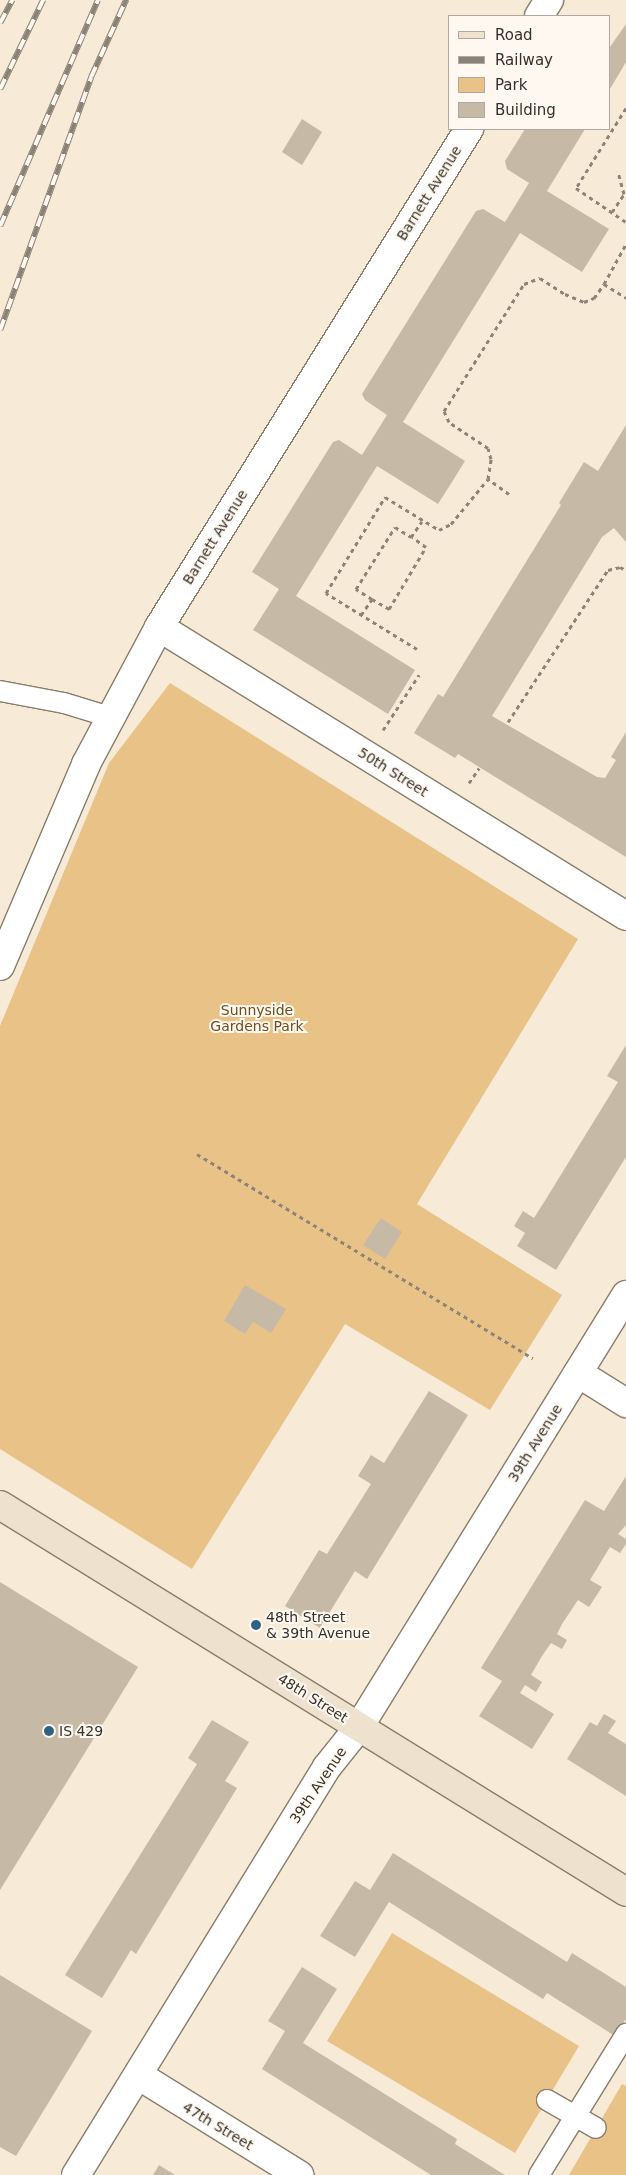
<!DOCTYPE html>
<style>
body{margin:0}
#map{position:relative;width:626px;height:2175px;overflow:hidden;background:#f7ead7;font-family:"DejaVu Sans",sans-serif}
div>[style]{position:absolute}
[style*='--x']{left:calc(var(--x)*1px);top:calc(var(--y)*1px);width:calc(var(--w)*1px);rotate:calc(var(--a)*1deg)}
.green>*{inset:0;background:#e9c287}
.building>*{inset:0;background:#c6baa7}
.path>*{height:3px;margin-top:-1.5px;transform-origin:0;background:repeating-linear-gradient(90deg,#8d8478 0 4px,transparent 0 8px)}
.roads{filter:drop-shadow(1px 0 #887d6b) drop-shadow(-1px 0 #887d6b) drop-shadow(0 1px #887d6b) drop-shadow(0 -1px #887d6b)}
.lane>*{height:20px;margin:-10px;padding:0 10px;transform-origin:10px;border-radius:10px;background:#fff}
.street>*{height:28px;margin:-14px;padding:0 14px;transform-origin:14px;border-radius:14px;background:#fff}
.secondary>*{height:28px;margin:-14px;padding:0 14px;transform-origin:14px;border-radius:14px;background:#eee2cf}
.rail>*{height:5.5px;margin-top:-2.75px;transform-origin:0;background:repeating-linear-gradient(90deg,#fef8f1 0 11px,#8b8276 0 22px);box-sizing:border-box;border-block:1px solid #8b8276}
.dots>*{width:14px;height:14px;translate:-50% -50%;box-sizing:border-box;border:2px solid #fef8f1;border-radius:50%}
span{translate:-50% -50%;white-space:nowrap;text-align:center;line-height:1.15;-webkit-text-stroke:4px #fef8f1;paint-order:stroke}
.street-label{font-size:14px;color:#353029}
.park-label{font-size:14px;color:#6c4e1b}
.poi-label{font-size:14px;color:#353029}
.left{translate:0 -50%;text-align:left}
.legend{position:absolute;left:448px;top:15px;width:162px;height:115px;box-sizing:border-box;background:#fef8f1;border:1px solid #aea8a1;margin:0;padding:6px 9px;list-style:none;font-size:15px;color:#353029}
.legend li{display:flex;align-items:center;gap:10px;height:25px}
.legend b{width:25px;border:1px solid #aea8a1}
</style>
<div id="map">
<div class="green">
<div style="clip-path:polygon(170px 683px,578px 939px,417px 1204px,562px 1295px,490px 1410px,345px 1324px,192px 1569px,0 1449px,0 1026px,109px 763px)"></div>
<div style="clip-path:polygon(392px 1933px,579px 2046px,515px 2153px,327px 2041px)"></div>
<div style="clip-path:polygon(622px 2084px,626px 2086px,626px 2175px,569px 2175px)"></div>
</div>
<div class="building">
<div style="clip-path:polygon(626px 24px,626px 62px,610px 89px,610px 47px)"></div>
<div style="clip-path:polygon(302px 119px,322px 132px,302px 165px,282px 152px)"></div>
<div style="clip-path:polygon(525px 129px,585px 129px,547px 191px,609px 229px,582px 272px,520px 233px,403px 422px,465px 461px,452px 482px,438px 504px,377px 466px,296px 596px,415px 670px,388px 714px,253px 630px,279px 589px,252px 572px,333px 442px,339px 440px,362px 455px,387px 415px,365px 400px,362px 394px,476px 211px,483px 209px,505px 222px,518px 201px,529px 183px,507px 169px,505px 161px)"></div>
<div style="clip-path:polygon(626px 425px,626px 542px,614px 528px,602px 537px,492px 716px,597px 777px,605px 778px,616px 760px,611px 757px,626px 732px,626px 857px,458px 754px,455px 758px,414px 733px,438px 694px,443px 697px,561px 505px,559px 503px,584px 462px,598px 471px)"></div>
<div style="clip-path:polygon(626px 1045px,626px 1157px,556px 1270px,517px 1246px,525px 1233px,514px 1226px,523px 1211px,534px 1218px,546px 1199px,618px 1082px,607px 1076px)"></div>
<div style="clip-path:polygon(381px 1218px,402px 1232px,385px 1259px,363px 1245px)"></div>
<div style="clip-path:polygon(245px 1285px,286px 1309px,271px 1333px,253px 1322px,245px 1334px,224px 1321px)"></div>
<div style="clip-path:polygon(429px 1391px,468px 1415px,367px 1579px,355px 1571px,320px 1628px,285px 1606px,319px 1550px,327px 1554px,371px 1484px,358px 1476px,371px 1455px,384px 1463px)"></div>
<div style="clip-path:polygon(626px 1476px,626px 1525px,618px 1534px,626px 1539px,626px 1544px,620px 1553px,610px 1547px,590px 1580px,602px 1587px,589px 1607px,578px 1600px,562px 1624px,557px 1634px,567px 1640px,562px 1649px,551px 1643px,542px 1656px,531px 1675px,542px 1682px,536px 1692px,525px 1685px,520px 1693px,554px 1714px,532px 1749px,479px 1716px,502px 1681px,481px 1668px,585px 1500px,604px 1511px)"></div>
<div style="clip-path:polygon(0 1582px,138px 1667px,0 1890px)"></div>
<div style="clip-path:polygon(604px 1714px,616px 1721px,608px 1733px,626px 1744px,626px 1796px,567px 1759px,590px 1722px,597px 1726px)"></div>
<div style="clip-path:polygon(212px 1720px,249px 1742px,225px 1781px,237px 1788px,136px 1954px,131px 1950px,102px 1998px,65px 1975px,197px 1764px,188px 1758px)"></div>
<div style="clip-path:polygon(393px 1853px,567px 1962px,572px 1953px,626px 1987px,626px 2019px,615px 2036px,547px 1993px,543px 1999px,389px 1902px,355px 1957px,320px 1936px,355px 1881px,370px 1890px)"></div>
<div style="clip-path:polygon(302px 1967px,337px 1989px,303px 2043px,457px 2139px,455px 2144px,505px 2175px,431px 2175px,262px 2069px,285px 2031px,268px 2021px)"></div>
<div style="clip-path:polygon(0 1975px,92px 2031px,16px 2156px,0 2147px)"></div>
<div style="clip-path:polygon(159px 2165px,175px 2175px,153px 2175px)"></div>
</div>
<div class="path">
<div style="--x:626;--y:108;--w:94;--a:122"></div>
<div style="--x:576;--y:188;--w:60;--a:34.2"></div>
<div style="--x:612;--y:212;--w:22;--a:-56"></div>
<div style="--x:624;--y:194;--w:24;--a:-105"></div>
<div style="--x:604;--y:284;--w:26;--a:32"></div>
<div style="--x:509;--y:494;--w:26;--a:-144"></div>
<div style="--x:488;--y:479;--w:20;--a:-81"></div>
<div style="--x:491;--y:459;--w:11;--a:-105"></div>
<div style="--x:488;--y:448;--w:47;--a:-146.3"></div>
<div style="--x:449;--y:422;--w:12;--a:-114"></div>
<div style="--x:444;--y:411;--w:150;--a:-57.8"></div>
<div style="--x:524;--y:284;--w:17;--a:-21"></div>
<div style="--x:540;--y:278;--w:30;--a:33"></div>
<div style="--x:565;--y:294;--w:21;--a:23"></div>
<div style="--x:584;--y:302;--w:11;--a:-22"></div>
<div style="--x:594;--y:298;--w:17;--a:-54"></div>
<div style="--x:604;--y:284;--w:46;--a:-61.2"></div>
<div style="--x:372;--y:599;--w:20;--a:30"></div>
<div style="--x:389;--y:609;--w:72;--a:-59.2"></div>
<div style="--x:426;--y:547;--w:17;--a:-144"></div>
<div style="--x:361;--y:615;--w:19;--a:-55"></div>
<div style="--x:372;--y:599;--w:19;--a:-148"></div>
<div style="--x:356;--y:589;--w:73;--a:-57.8"></div>
<div style="--x:395;--y:527;--w:19;--a:32"></div>
<div style="--x:411;--y:537;--w:19;--a:-55"></div>
<div style="--x:417;--y:649;--w:107;--a:-148.4"></div>
<div style="--x:326;--y:593;--w:113;--a:-58.4"></div>
<div style="--x:385;--y:497;--w:63;--a:31.4"></div>
<div style="--x:439;--y:530;--w:13;--a:-27"></div>
<div style="--x:451;--y:524;--w:58;--a:-50.6"></div>
<div style="--x:508;--y:722;--w:182;--a:-56.7"></div>
<div style="--x:608;--y:570;--w:12;--a:-14"></div>
<div style="--x:620;--y:567;--w:7;--a:27"></div>
<div style="--x:383;--y:730;--w:66;--a:-56.8"></div>
<div style="--x:469;--y:783;--w:18;--a:-56"></div>
<div style="--x:197;--y:1154;--w:393;--a:31.3"></div>
</div>
<div class="roads">
<div class="lane">
<div style="--x:0;--y:691;--w:65;--a:10.6"></div>
<div style="--x:64;--y:703;--w:48;--a:16.9"></div>
<div style="--x:547;--y:2100;--w:56;--a:29.7"></div>
<div style="--x:539;--y:2175;--w:166;--a:-58.3"></div>
</div>
<div class="street">
<div style="--x:539;--y:16;--w:19;--a:-58"></div>
<div style="--x:159;--y:627;--w:549;--a:31.75"></div>
<div style="--x:0;--y:966;--w:220;--a:-66.9"></div>
<div style="--x:86;--y:764;--w:155;--a:-61.9"></div>
<div style="--x:159;--y:627;--w:587;--a:-58.1"></div>
<div style="--x:578;--y:1373;--w:57;--a:32"></div>
<div style="--x:138;--y:2075;--w:190;--a:31.8"></div>
<div style="--x:76;--y:2175;--w:479;--a:-58.4"></div>
<div style="--x:327;--y:1767;--w:51;--a:-51.3"></div>
<div style="--x:359;--y:1727;--w:508;--a:-58.28"></div>
</div>
<div class="secondary">
<div style="--x:0;--y:1505;--w:736;--a:31.72"></div>
</div>
</div>
<div class="rail">
<div style="--x:0;--y:23;--w:26;--a:-62"></div>
<div style="--x:0;--y:89;--w:99;--a:-64.2"></div>
<div style="--x:0;--y:226;--w:246;--a:-66.6"></div>
<div style="--x:0;--y:330;--w:269;--a:-70.2"></div>
<div style="--x:91;--y:77;--w:85;--a:-65.6"></div>
</div>
<div class="dots">
<div style="left:256px;top:1625px;background:#306380"></div>
<div style="left:49px;top:1731px;background:#306380"></div>
</div>
<div class="street-label">
<span style="left:429px;top:193px;rotate:-58deg">Barnett Avenue</span>
<span style="left:215px;top:537px;rotate:-58deg">Barnett Avenue</span>
<span style="left:393px;top:772px;rotate:32deg">50th Street</span>
<span style="left:535px;top:1443px;rotate:-58deg">39th Avenue</span>
<span style="left:313px;top:1698px;rotate:32deg">48th Street</span>
<span style="left:318px;top:1785px;rotate:-56deg">39th Avenue</span>
<span style="left:218px;top:2126px;rotate:31deg">47th Street</span>
</div>
<div class="park-label">
<span style="left:257px;top:1018px">Sunnyside<br>Gardens Park</span>
</div>
<div class="poi-label">
<span class="left" style="left:266px;top:1625px">48th Street<br>&amp; 39th Avenue</span>
<span class="left" style="left:59px;top:1731px">IS 429</span>
</div>
<ul class="legend">
<li><b style="height:6px;background:#eee2cf"></b>Road</li>
<li><b style="height:6px;background:#8b8276"></b>Railway</li>
<li><b style="height:14px;background:#e9c287"></b>Park</li>
<li><b style="height:14px;background:#c6baa7"></b>Building</li>
</ul>
</div>
